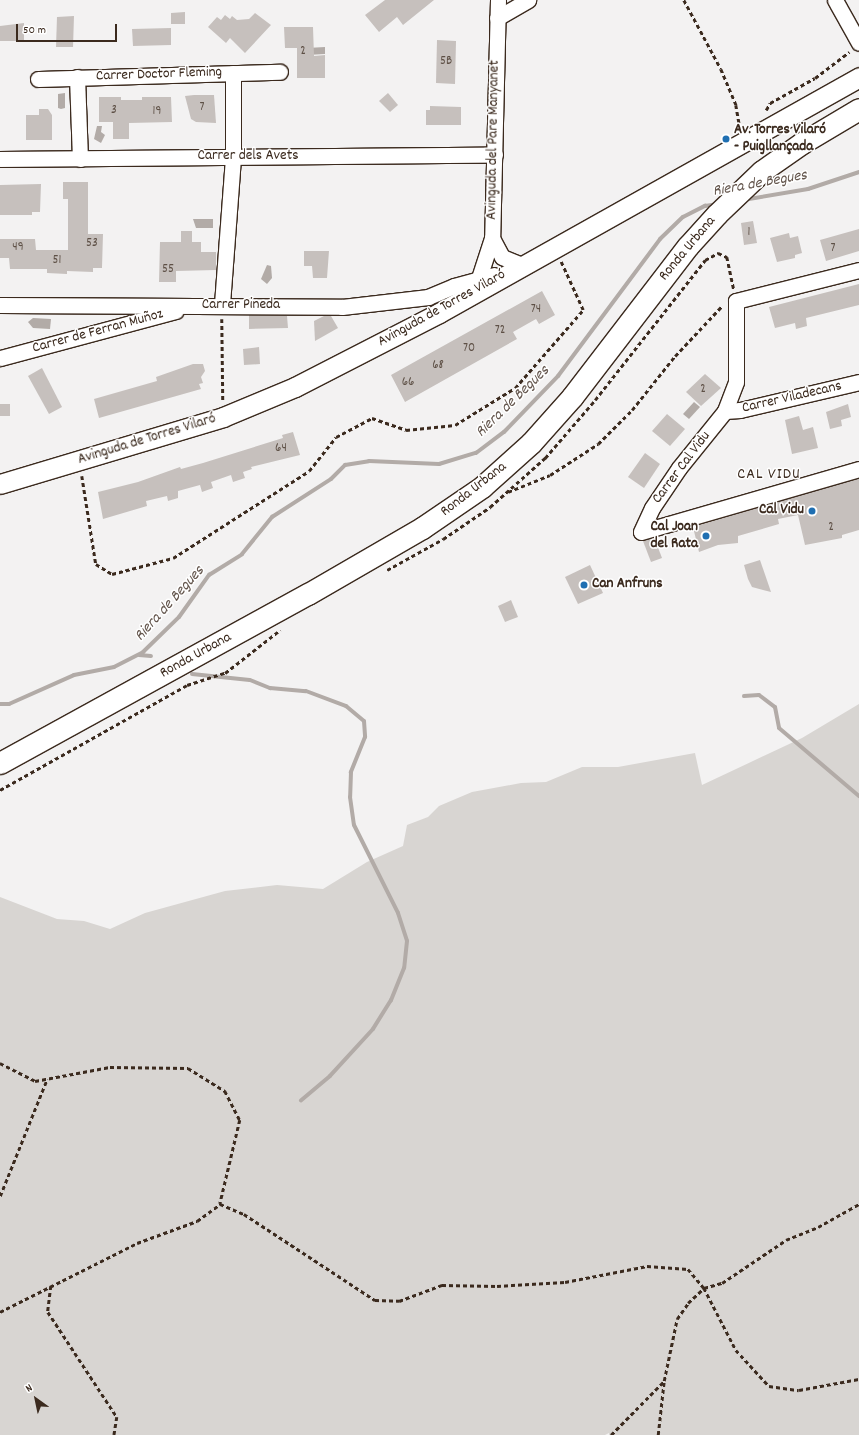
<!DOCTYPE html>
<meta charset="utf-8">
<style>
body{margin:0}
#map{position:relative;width:859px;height:1435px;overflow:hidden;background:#f3f2f2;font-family:Dekko,sans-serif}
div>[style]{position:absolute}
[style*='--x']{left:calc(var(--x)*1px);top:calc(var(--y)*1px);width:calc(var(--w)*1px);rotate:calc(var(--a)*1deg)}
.green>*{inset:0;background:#d8d5d2}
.water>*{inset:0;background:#b2aba7}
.stream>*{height:4px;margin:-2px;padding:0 2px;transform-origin:2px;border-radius:2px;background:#b2aba7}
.building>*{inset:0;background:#c6c0bd}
.path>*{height:2.5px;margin-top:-1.25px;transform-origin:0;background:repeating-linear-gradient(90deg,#3b2a1e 0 4px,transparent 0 7px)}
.roads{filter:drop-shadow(1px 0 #3b2a1e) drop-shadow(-1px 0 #3b2a1e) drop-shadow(0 1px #3b2a1e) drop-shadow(0 -1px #3b2a1e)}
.minor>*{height:15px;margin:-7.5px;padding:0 7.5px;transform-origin:7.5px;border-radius:7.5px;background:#fff}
.tertiary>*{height:19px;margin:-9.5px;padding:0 9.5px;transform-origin:9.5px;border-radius:9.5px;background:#fff}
.secondary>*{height:21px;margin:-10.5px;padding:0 10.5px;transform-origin:10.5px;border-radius:10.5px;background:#fff}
.dots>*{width:11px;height:11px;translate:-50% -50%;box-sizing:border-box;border:2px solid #fff;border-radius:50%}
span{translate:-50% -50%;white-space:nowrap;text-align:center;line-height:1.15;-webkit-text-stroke:3px #fff;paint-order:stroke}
.number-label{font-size:13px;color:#5e5046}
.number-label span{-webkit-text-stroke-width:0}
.street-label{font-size:15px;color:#3b2a1e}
.poi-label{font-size:15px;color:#3b2a1e;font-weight:700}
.left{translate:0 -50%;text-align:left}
.right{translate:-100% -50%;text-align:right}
.water-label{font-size:16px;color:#65574e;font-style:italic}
.neighbourhood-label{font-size:16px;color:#3b2a1e;letter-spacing:1px}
.north{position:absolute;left:16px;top:1379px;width:40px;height:40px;-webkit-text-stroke:3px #fff;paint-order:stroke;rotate:327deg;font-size:11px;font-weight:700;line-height:16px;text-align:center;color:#3b2a1e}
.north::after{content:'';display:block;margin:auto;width:14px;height:18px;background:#3b2a1e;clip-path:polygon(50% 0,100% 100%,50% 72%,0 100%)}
.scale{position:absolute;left:16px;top:24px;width:101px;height:18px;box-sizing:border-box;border:2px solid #3b2a1e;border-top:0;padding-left:5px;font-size:12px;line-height:14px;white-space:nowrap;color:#3b2a1e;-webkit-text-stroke:3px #fff;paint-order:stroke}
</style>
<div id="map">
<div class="green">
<div style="clip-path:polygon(859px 704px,859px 1435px,609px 1435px,609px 1433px,605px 1435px,0 1435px,0 897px,57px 919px,84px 921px,110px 929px,145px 913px,225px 891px,277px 885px,323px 889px,367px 862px,403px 846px,407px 825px,428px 817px,439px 806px,472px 792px,521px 783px,546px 782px,582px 767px,618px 767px,695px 753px,702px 785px,802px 738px)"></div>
</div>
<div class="water">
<div style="clip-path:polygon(325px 47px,325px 54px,307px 55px,307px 48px)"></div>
<div style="clip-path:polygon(65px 93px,65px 108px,61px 109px,58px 108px,58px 94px)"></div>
<div style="clip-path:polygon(97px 126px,102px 126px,101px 132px,105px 135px,101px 143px,94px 139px)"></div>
<div style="clip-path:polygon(193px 219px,213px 219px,213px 228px,196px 228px)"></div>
<div style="clip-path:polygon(267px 265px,271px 266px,272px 278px,267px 284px,261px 279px)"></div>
<div style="clip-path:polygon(33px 318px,51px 319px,50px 329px,33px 328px,28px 322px)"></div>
<div style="clip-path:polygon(694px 402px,700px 407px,689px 419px,683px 414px)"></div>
</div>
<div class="stream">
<div style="--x:743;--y:200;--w:66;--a:-9.6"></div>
<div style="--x:808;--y:189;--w:54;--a:-18.4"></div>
<div style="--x:139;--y:655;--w:12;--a:5"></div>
<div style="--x:192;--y:674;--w:58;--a:5.9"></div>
<div style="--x:250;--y:680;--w:22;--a:22"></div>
<div style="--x:270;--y:688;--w:36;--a:5"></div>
<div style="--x:306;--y:691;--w:43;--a:20.6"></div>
<div style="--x:346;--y:706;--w:23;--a:40"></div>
<div style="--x:364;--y:721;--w:16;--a:86"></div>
<div style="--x:365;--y:737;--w:38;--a:112"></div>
<div style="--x:351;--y:772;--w:25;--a:92"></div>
<div style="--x:350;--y:797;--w:28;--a:82"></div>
<div style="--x:354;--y:825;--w:98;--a:63.4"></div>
<div style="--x:398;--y:913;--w:29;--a:72"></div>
<div style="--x:407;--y:941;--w:27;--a:96"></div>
<div style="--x:404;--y:968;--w:35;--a:112"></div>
<div style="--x:391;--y:1000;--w:34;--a:122"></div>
<div style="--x:373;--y:1029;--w:64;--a:132.5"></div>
<div style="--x:330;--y:1076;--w:38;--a:140"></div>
<div style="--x:744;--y:696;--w:15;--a:-4"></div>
<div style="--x:759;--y:695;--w:20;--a:37"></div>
<div style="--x:775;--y:707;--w:21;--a:79"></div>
<div style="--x:779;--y:728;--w:105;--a:40.4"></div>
<div style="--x:0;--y:704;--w:9;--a:0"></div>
<div style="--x:9;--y:704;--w:71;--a:-24"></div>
<div style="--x:74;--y:675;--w:41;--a:-11.3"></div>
<div style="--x:114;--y:667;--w:33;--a:-27"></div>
<div style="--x:143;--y:652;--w:50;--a:-44.2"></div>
<div style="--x:179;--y:617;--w:52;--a:-54.5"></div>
<div style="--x:209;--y:575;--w:39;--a:-32"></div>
<div style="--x:242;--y:554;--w:48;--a:-51"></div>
<div style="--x:272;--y:517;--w:70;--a:-32.8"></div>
<div style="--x:331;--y:479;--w:20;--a:-45"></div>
<div style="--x:345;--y:465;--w:24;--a:-9"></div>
<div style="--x:369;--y:461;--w:70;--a:2.5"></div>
<div style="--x:439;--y:464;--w:39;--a:-17"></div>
<div style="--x:476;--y:453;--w:35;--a:-37"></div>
<div style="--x:504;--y:432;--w:78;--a:-46"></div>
<div style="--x:558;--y:376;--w:171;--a:-53.3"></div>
<div style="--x:660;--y:239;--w:32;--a:-44"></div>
<div style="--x:683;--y:217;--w:25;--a:-27"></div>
<div style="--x:705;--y:206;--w:12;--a:-9"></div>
</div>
<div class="building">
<div style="clip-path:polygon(385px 0,434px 0,403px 25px,397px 17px,379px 32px,365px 15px)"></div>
<div style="clip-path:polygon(185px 12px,185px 24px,171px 24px,171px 13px)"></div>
<div style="clip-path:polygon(255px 13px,271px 25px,245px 53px,230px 38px,226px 43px,208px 27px,217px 17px,221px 20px,225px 15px,230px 19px,232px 16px,237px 20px,249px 19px)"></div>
<div style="clip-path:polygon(74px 16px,73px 47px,56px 47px,57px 17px)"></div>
<div style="clip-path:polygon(24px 23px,24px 41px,0 41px,0 26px)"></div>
<div style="clip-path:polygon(284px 27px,313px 27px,314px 56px,325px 55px,325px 78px,297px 78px,297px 48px,285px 48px)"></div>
<div style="clip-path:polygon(171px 28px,171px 45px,133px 46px,132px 29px)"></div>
<div style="clip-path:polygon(437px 40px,456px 41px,455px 84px,436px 83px)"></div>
<div style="clip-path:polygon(388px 93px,398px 105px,390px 112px,379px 101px)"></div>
<div style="clip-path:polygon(194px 95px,214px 95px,216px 123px,196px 122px,191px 119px,185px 96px)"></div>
<div style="clip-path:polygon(99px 97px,121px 97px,121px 100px,142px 100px,142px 97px,171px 97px,172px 122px,129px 123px,129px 139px,113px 139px,113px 122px,99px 122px)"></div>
<div style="clip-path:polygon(430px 106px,461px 107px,461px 125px,426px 125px,426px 110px,430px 110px)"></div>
<div style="clip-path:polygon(39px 109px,48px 109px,52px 115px,52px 140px,26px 140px,26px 115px,39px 115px)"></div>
<div style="clip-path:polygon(63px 182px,88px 182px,88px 234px,103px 234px,102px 268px,93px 268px,93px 272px,67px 271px,67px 274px,47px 273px,47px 269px,10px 269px,9px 258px,0 258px,0 239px,35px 239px,36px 250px,68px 250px,68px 199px,63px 199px)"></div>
<div style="clip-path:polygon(41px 184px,40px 212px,32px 212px,32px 215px,0 215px,0 185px)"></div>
<div style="clip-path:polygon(753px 221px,757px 243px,744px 245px,741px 223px)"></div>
<div style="clip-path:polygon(859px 229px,859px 251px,826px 261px,820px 240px)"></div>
<div style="clip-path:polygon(181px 231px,192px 231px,192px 242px,201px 242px,201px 252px,216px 252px,216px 270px,176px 271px,176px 282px,159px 282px,160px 242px,181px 242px)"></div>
<div style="clip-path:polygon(789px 233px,790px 238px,798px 236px,802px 253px,795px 255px,795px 258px,777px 262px,770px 238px)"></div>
<div style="clip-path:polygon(304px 251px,329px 251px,327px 278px,313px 278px,312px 266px,304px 266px)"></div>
<div style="clip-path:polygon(859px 284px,859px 305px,806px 318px,807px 326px,796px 329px,795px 323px,775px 328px,769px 307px)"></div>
<div style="clip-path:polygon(542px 291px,555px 315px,539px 324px,536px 319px,513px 332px,517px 339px,405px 402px,391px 375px)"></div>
<div style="clip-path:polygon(249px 315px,287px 316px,288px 328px,249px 329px)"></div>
<div style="clip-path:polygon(324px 316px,331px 316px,338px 328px,315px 341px,314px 321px)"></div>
<div style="clip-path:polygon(259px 347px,260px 364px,244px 365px,243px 349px)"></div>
<div style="clip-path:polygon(193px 364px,203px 364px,205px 371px,201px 377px,203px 383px,199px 384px,201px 389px,99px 418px,94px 399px,157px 381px,156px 377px)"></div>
<div style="clip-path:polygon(42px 368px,62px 407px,49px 414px,28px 376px)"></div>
<div style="clip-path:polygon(705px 374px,721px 388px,701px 406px,686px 392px)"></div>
<div style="clip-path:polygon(0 404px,10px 404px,10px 416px,0 416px)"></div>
<div style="clip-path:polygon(848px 404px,851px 417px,841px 420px,842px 426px,830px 429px,826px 412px)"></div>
<div style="clip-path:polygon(667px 414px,685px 429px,670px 446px,652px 431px)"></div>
<div style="clip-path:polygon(799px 416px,803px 430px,813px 427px,818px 448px,792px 454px,785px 420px)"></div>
<div style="clip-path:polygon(293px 432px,300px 455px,251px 467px,252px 469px,243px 472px,245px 478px,233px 482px,231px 475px,211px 482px,213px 488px,202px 492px,200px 485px,178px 491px,178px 498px,168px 501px,167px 496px,146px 501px,147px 506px,103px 519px,98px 492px,138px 482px,180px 467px,181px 469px,203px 463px,283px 438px,282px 435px)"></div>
<div style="clip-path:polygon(645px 453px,660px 464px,644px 488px,628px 477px)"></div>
<div style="clip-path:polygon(859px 478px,859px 530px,842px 535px,842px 538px,805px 545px,798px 515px,778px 519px,779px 524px,738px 536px,738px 543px,718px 545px,699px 552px,693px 527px)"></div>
<div style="clip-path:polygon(654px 537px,662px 558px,651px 562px,643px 541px)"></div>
<div style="clip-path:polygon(760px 560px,771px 592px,752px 587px,748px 579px,744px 565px)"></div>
<div style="clip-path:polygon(590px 565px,603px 593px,578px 604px,565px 577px)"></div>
<div style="clip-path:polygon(511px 600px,518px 617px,505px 622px,498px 606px)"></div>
</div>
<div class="path">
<div style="--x:684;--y:0;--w:78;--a:61.8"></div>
<div style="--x:721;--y:69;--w:39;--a:67"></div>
<div style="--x:736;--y:105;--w:22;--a:80"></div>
<div style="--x:766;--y:110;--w:8;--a:-60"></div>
<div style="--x:770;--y:103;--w:51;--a:-29.1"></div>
<div style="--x:815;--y:78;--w:43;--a:-37.4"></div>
<div style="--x:222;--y:319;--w:81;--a:89.3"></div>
<div style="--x:82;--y:476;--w:89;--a:81"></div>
<div style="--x:96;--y:564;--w:19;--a:32"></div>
<div style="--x:112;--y:574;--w:63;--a:-14.7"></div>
<div style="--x:173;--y:558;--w:161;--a:-32.6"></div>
<div style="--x:309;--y:471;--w:43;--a:-51.5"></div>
<div style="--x:336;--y:437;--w:41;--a:-27.8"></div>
<div style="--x:372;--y:418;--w:36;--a:19"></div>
<div style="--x:406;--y:430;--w:49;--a:-5.8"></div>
<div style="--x:455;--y:425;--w:70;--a:-31.7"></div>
<div style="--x:515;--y:388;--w:103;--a:-48.9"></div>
<div style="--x:583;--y:310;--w:53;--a:-114.6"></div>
<div style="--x:508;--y:492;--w:45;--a:-22"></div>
<div style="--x:550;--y:475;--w:57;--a:-32.9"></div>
<div style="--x:598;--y:444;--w:48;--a:-45"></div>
<div style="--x:632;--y:410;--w:69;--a:-51.5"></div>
<div style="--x:675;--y:356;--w:69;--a:-46.8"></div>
<div style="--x:387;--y:570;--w:64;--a:-29"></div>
<div style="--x:443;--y:539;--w:57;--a:-34.2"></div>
<div style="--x:490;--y:507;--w:74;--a:-41.7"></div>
<div style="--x:545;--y:458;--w:77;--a:-49.2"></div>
<div style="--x:595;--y:400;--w:178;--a:-51.8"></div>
<div style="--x:705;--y:260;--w:15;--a:-28"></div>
<div style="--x:718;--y:253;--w:10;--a:24"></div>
<div style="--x:727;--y:257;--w:33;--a:78"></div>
<div style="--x:0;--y:790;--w:214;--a:-29.3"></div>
<div style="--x:187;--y:685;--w:40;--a:-18"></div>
<div style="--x:225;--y:673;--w:70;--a:-38"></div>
<div style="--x:0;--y:1063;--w:39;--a:27"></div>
<div style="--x:35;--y:1081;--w:76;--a:-10.6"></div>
<div style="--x:110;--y:1067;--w:78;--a:0.7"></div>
<div style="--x:188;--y:1068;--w:44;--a:31.9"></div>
<div style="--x:225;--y:1091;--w:33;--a:63"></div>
<div style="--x:240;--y:1120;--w:86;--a:103.4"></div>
<div style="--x:0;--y:1196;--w:126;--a:-68.1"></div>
<div style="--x:51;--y:1286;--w:26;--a:97"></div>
<div style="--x:48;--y:1312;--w:126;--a:56.7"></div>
<div style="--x:117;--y:1417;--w:18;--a:99"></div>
<div style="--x:0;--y:1312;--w:153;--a:-26.7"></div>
<div style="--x:137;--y:1243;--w:64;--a:-20.1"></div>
<div style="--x:197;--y:1221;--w:29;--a:-36"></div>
<div style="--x:220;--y:1204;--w:26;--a:23"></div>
<div style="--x:244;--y:1214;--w:157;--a:33.3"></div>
<div style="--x:375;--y:1300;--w:24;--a:2"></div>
<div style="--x:399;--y:1301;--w:46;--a:-20.4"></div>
<div style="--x:442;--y:1285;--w:55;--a:1"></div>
<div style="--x:497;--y:1286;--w:68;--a:-3.4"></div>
<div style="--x:565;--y:1282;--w:84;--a:-11"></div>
<div style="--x:647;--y:1266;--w:41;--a:4.2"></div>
<div style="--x:688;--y:1269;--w:25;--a:50"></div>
<div style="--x:704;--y:1288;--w:70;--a:62.7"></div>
<div style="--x:736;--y:1350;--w:49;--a:47.5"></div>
<div style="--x:769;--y:1386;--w:30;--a:8"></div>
<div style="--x:799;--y:1390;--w:61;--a:-10.4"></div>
<div style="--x:611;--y:1435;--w:76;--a:-45.5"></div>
<div style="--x:658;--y:1435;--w:54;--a:-83.7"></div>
<div style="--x:664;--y:1381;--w:63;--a:-78.2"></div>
<div style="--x:677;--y:1319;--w:19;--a:-55"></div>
<div style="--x:688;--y:1303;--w:22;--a:-43"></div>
<div style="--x:704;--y:1288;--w:19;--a:-16"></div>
<div style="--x:722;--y:1283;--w:77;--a:-33.9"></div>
<div style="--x:786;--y:1240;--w:35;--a:-22"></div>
<div style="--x:818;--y:1227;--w:47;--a:-29.3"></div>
</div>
<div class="roads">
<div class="minor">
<div style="--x:498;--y:0;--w:238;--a:91.4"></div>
<div style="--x:492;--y:238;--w:21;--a:62"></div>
<div style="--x:502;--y:257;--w:22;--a:22"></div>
<div style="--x:835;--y:0;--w:49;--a:60.8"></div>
<div style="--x:497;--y:18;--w:36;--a:-30"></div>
<div style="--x:77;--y:77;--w:82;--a:87.9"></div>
<div style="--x:38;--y:79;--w:242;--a:-1.7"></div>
<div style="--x:0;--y:159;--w:495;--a:-0.5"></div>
<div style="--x:859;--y:270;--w:127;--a:165.9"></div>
<div style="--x:736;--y:301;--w:81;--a:90"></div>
<div style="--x:736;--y:382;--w:31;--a:111"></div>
<div style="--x:725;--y:411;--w:73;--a:128.9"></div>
<div style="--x:679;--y:468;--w:48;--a:124"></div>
<div style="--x:652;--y:508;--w:26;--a:115"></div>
<div style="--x:641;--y:532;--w:227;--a:-16.1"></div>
<div style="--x:478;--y:281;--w:45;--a:-72"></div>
<div style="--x:222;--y:304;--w:147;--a:-85.7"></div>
<div style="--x:233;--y:157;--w:84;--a:-90"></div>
<div style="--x:0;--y:305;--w:342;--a:0.3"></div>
<div style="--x:342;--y:307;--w:87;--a:-6.6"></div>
<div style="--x:428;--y:297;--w:28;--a:-23"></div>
<div style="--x:454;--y:286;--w:41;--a:-15.4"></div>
<div style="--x:0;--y:358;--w:182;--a:-15"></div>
<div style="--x:725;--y:411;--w:15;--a:-4"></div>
<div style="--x:740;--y:410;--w:122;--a:-13.2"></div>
</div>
<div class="tertiary">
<div style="--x:0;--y:484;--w:233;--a:-16.7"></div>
<div style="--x:223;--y:417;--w:78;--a:-22.6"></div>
<div style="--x:295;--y:387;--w:162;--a:-27.2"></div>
<div style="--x:439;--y:313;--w:482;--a:-29.3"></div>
</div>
<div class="secondary">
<div style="--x:0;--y:763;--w:351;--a:-28.8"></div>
<div style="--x:308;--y:594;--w:132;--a:-30.1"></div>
<div style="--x:422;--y:528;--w:73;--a:-34.3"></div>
<div style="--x:482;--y:487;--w:66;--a:-41.9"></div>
<div style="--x:531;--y:443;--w:62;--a:-48.3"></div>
<div style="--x:572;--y:397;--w:190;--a:-52.5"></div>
<div style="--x:688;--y:246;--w:43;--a:-47.8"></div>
<div style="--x:717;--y:214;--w:62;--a:-43.7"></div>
<div style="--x:762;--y:171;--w:49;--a:-35"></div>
<div style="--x:802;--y:143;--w:66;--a:-30.8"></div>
</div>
</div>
<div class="dots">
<div style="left:726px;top:139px;background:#1f6fb2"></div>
<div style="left:812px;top:511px;background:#1f6fb2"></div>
<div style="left:706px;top:536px;background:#1f6fb2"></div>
<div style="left:584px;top:585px;background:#1f6fb2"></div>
</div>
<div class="number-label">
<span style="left:303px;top:52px">2</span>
<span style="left:446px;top:62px">5B</span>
<span style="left:202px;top:108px">7</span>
<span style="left:114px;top:111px">3</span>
<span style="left:157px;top:112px">19</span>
<span style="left:749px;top:233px">1</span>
<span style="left:92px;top:244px">53</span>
<span style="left:18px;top:248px">49</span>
<span style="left:833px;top:249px">7</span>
<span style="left:57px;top:261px">51</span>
<span style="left:168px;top:270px">55</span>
<span style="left:536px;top:310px">74</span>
<span style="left:500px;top:331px">72</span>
<span style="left:469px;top:349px">70</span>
<span style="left:438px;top:366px">68</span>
<span style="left:408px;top:383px">66</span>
<span style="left:703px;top:390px">2</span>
<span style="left:281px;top:449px">64</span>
<span style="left:831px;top:528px">2</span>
</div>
<div class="street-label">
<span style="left:159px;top:75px;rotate:-2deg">Carrer Doctor Fleming</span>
<span style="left:494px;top:140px;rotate:-89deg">Avinguda del Pare Manyanet</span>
<span style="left:248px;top:157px">Carrer dels Avets</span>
<span style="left:688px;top:249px;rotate:-50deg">Ronda Urbana</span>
<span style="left:241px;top:306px">Carrer Pineda</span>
<span style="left:442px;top:309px;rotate:-29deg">Avinguda de Torres Vilaró</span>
<span style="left:98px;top:332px;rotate:-15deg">Carrer de Ferran Muñoz</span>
<span style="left:792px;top:398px;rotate:-13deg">Carrer Viladecans</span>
<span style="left:147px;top:440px;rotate:-17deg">Avinguda de Torres Vilaró</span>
<span style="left:682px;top:468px;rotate:-53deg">Carrer Cal Vidu</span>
<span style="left:474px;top:490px;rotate:-38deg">Ronda Urbana</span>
<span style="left:196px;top:656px;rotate:-29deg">Ronda Urbana</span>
</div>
<div class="poi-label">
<span class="left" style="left:734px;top:139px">Av. Torres Vilaró<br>- Puigllançada</span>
<span class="right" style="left:804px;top:511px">Cal Vidu</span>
<span class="right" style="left:698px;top:536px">Cal Joan<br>del Rata</span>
<span class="left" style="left:592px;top:585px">Can Anfruns</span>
</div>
<div class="water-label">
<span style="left:760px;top:184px;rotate:-10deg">Riera de Begues</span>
<span style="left:513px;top:402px;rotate:-44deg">Riera de Begues</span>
<span style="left:170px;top:604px;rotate:-48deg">Riera de Begues</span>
</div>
<div class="neighbourhood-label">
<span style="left:769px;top:475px">CAL VIDU</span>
</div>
<div class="north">N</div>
<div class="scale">50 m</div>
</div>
